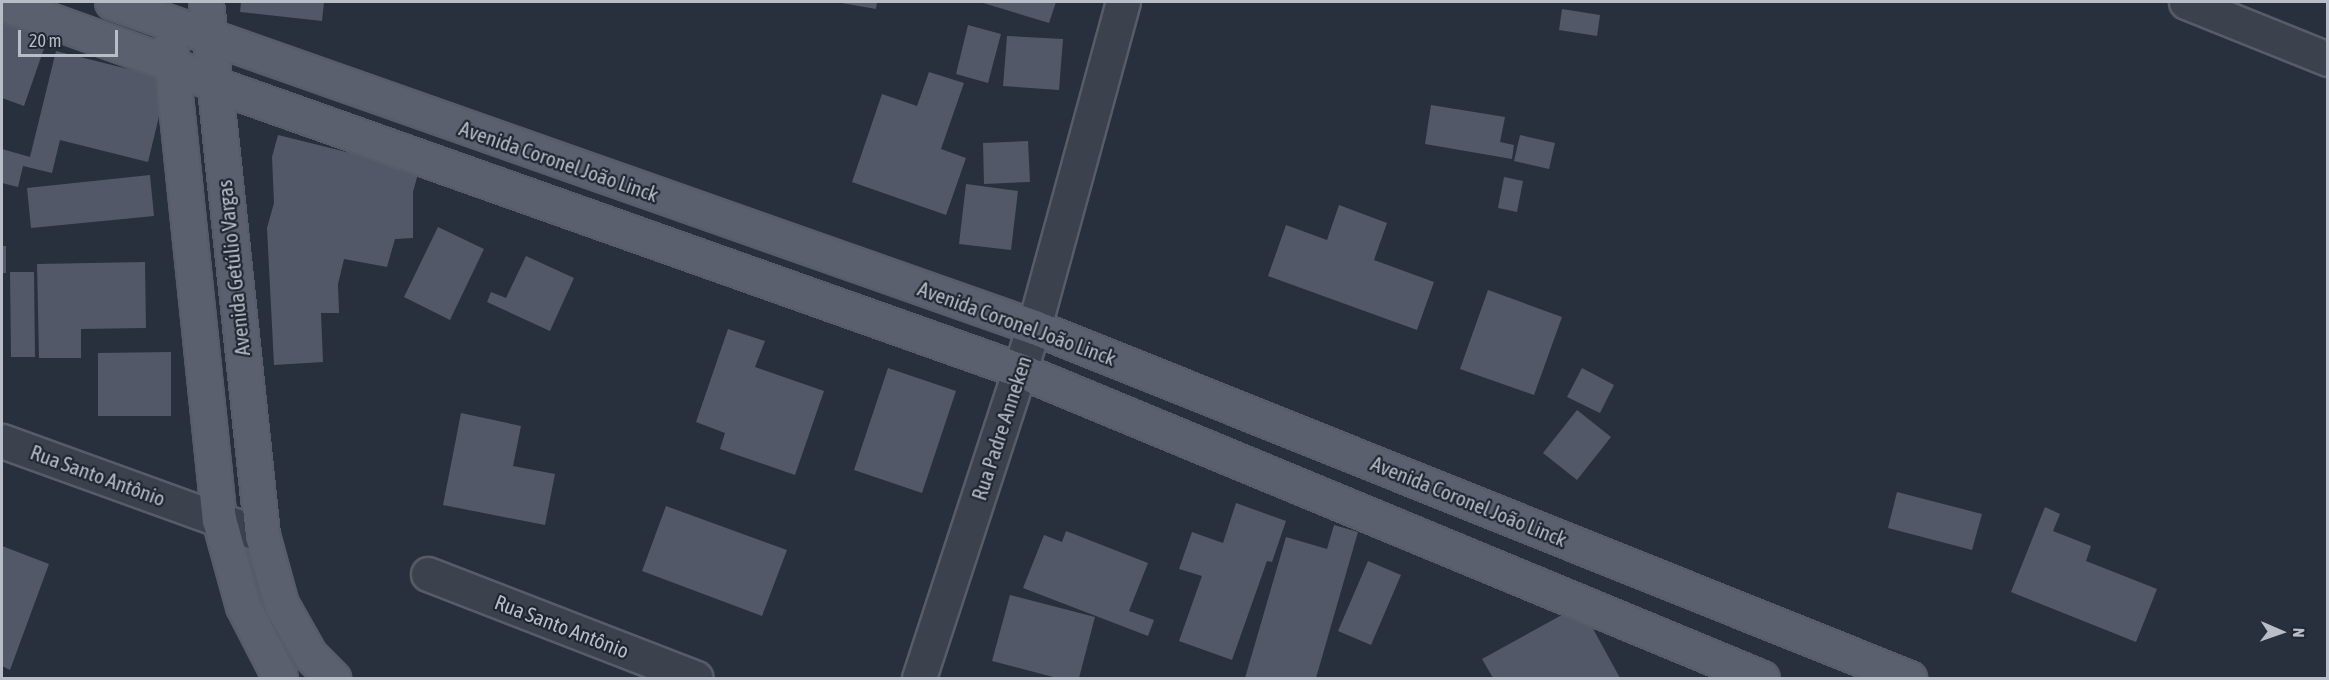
<!DOCTYPE html>
<meta charset="utf-8">
<style>
body{margin:0}
#map{position:relative;width:2329px;height:680px;overflow:hidden;background:#282f3d;font-family:"Asap Condensed",sans-serif}
div>[style]{position:absolute}
[style*='--x']{left:calc(var(--x)*1px);top:calc(var(--y)*1px);width:calc(var(--w)*1px);rotate:calc(var(--a)*1deg)}
.building>*{inset:0;background:#525867}
.roads{filter:drop-shadow(2px 0 #575d68) drop-shadow(-2px 0 #575d68) drop-shadow(0 2px #575d68) drop-shadow(0 -2px #575d68)}
.minor>*{height:33px;margin:-16.5px;padding:0 16.5px;transform-origin:16.5px;border-radius:16.5px;background:#3c424d}
.major>*{height:33px;margin:-16.5px;padding:0 16.5px;transform-origin:16.5px;border-radius:16.5px;background:#5a606d}
span{translate:-50% -50%;white-space:nowrap;text-align:center;line-height:1.15;-webkit-text-stroke:4.5px #212732;paint-order:stroke}
.street-label{font-size:21px;color:#b8bdc8}
.frame{position:absolute;inset:0;border:3px solid #b8bdc8;pointer-events:none}
.north{position:absolute;left:2251px;top:602px;width:60px;height:60px;-webkit-text-stroke:4px #212732;paint-order:stroke;rotate:92deg;font-size:16px;font-weight:700;line-height:24px;text-align:center;color:#b8bdc8}
.north::after{content:'';display:block;margin:auto;width:21px;height:27px;background:#b8bdc8;clip-path:polygon(50% 0,100% 100%,50% 72%,0 100%)}
.scale{position:absolute;left:18px;top:30px;width:100px;height:27px;box-sizing:border-box;border:3px solid #b8bdc8;border-top:0;padding-left:8px;font-size:18px;line-height:21px;white-space:nowrap;color:#b8bdc8;-webkit-text-stroke:4px #212732;paint-order:stroke}
</style>
<div id="map">
<div class="building">
<div style="clip-path:polygon(241px 2px,324px 2px,322px 21px,240px 12px)"></div>
<div style="clip-path:polygon(836px 2px,877px 2px,876px 9px)"></div>
<div style="clip-path:polygon(980px 2px,1056px 2px,1049px 23px)"></div>
<div style="clip-path:polygon(1562px 9px,1600px 15px,1597px 36px,1559px 30px)"></div>
<div style="clip-path:polygon(2px 21px,48px 37px,24px 106px,2px 98px)"></div>
<div style="clip-path:polygon(968px 25px,1001px 34px,988px 83px,956px 74px)"></div>
<div style="clip-path:polygon(1007px 36px,1063px 39px,1059px 90px,1003px 86px)"></div>
<div style="clip-path:polygon(56px 51px,168px 79px,148px 162px,60px 140px,52px 173px,23px 166px,18px 187px,2px 183px,2px 149px,30px 157px)"></div>
<div style="clip-path:polygon(929px 72px,964px 83px,941px 149px,966px 158px,946px 215px,852px 182px,882px 94px,917px 106px)"></div>
<div style="clip-path:polygon(1431px 105px,1505px 117px,1500px 142px,1514px 145px,1512px 159px,1425px 144px)"></div>
<div style="clip-path:polygon(278px 135px,419px 170px,413px 192px,413px 238px,395px 239px,387px 267px,344px 259px,338px 284px,339px 313px,321px 313px,323px 362px,274px 365px,267px 228px,274px 203px,272px 157px)"></div>
<div style="clip-path:polygon(1520px 135px,1555px 143px,1549px 169px,1514px 161px)"></div>
<div style="clip-path:polygon(1028px 141px,1030px 182px,984px 184px,983px 143px)"></div>
<div style="clip-path:polygon(150px 175px,154px 216px,31px 228px,27px 188px)"></div>
<div style="clip-path:polygon(1504px 177px,1523px 181px,1517px 212px,1498px 208px)"></div>
<div style="clip-path:polygon(966px 184px,1018px 191px,1011px 250px,959px 244px)"></div>
<div style="clip-path:polygon(1339px 205px,1387px 223px,1374px 260px,1434px 282px,1417px 330px,1268px 276px,1286px 225px,1327px 240px)"></div>
<div style="clip-path:polygon(438px 227px,484px 249px,450px 320px,404px 297px)"></div>
<div style="clip-path:polygon(2px 246px,6px 246px,6px 273px,2px 273px)"></div>
<div style="clip-path:polygon(526px 256px,574px 278px,550px 331px,487px 302px,491px 292px,506px 298px)"></div>
<div style="clip-path:polygon(145px 262px,146px 328px,81px 329px,81px 358px,39px 358px,37px 264px)"></div>
<div style="clip-path:polygon(10px 272px,34px 272px,35px 357px,11px 357px)"></div>
<div style="clip-path:polygon(1488px 290px,1562px 317px,1534px 395px,1460px 369px)"></div>
<div style="clip-path:polygon(728px 329px,765px 341px,755px 367px,824px 391px,795px 475px,720px 449px,725px 433px,696px 422px)"></div>
<div style="clip-path:polygon(171px 352px,171px 416px,98px 416px,98px 353px)"></div>
<div style="clip-path:polygon(888px 368px,956px 391px,922px 493px,854px 470px)"></div>
<div style="clip-path:polygon(1582px 368px,1614px 385px,1600px 413px,1567px 397px)"></div>
<div style="clip-path:polygon(1577px 410px,1611px 437px,1577px 480px,1543px 453px)"></div>
<div style="clip-path:polygon(461px 413px,521px 426px,513px 466px,555px 474px,545px 525px,443px 505px)"></div>
<div style="clip-path:polygon(1897px 492px,1982px 514px,1972px 550px,1888px 528px)"></div>
<div style="clip-path:polygon(1236px 503px,1286px 521px,1272px 562px,1267px 561px,1232px 660px,1179px 641px,1202px 576px,1179px 569px,1192px 532px,1223px 543px)"></div>
<div style="clip-path:polygon(666px 506px,787px 550px,762px 616px,642px 571px)"></div>
<div style="clip-path:polygon(2045px 507px,2060px 514px,2053px 531px,2091px 546px,2086px 561px,2157px 589px,2136px 642px,2011px 592px)"></div>
<div style="clip-path:polygon(1334px 525px,1358px 532px,1316px 678px,1245px 678px,1286px 537px,1327px 549px)"></div>
<div style="clip-path:polygon(1066px 531px,1148px 563px,1129px 611px,1154px 620px,1148px 636px,1023px 588px,1044px 535px,1062px 542px)"></div>
<div style="clip-path:polygon(2px 546px,49px 564px,10px 670px,2px 666px)"></div>
<div style="clip-path:polygon(1368px 561px,1401px 575px,1371px 645px,1338px 631px)"></div>
<div style="clip-path:polygon(1010px 595px,1095px 617px,1079px 678px,1057px 678px,992px 661px)"></div>
<div style="clip-path:polygon(1580px 605px,1620px 678px,1493px 678px,1482px 659px)"></div>
</div>
<div class="roads">
<div class="minor">
<div style="--x:2186;--y:2;--w:153;--a:21.9"></div>
<div style="--x:2;--y:441;--w:276;--a:19.9"></div>
<div style="--x:428;--y:574;--w:287;--a:21.2"></div>
<div style="--x:919;--y:678;--w:369;--a:-71.9"></div>
<div style="--x:1034;--y:327;--w:337;--a:-74.7"></div>
</div>
<div class="major">
<div style="--x:112;--y:2;--w:978;--a:19.42"></div>
<div style="--x:1034;--y:327;--w:943;--a:21.86"></div>
<div style="--x:206;--y:2;--w:536;--a:84"></div>
<div style="--x:262;--y:535;--w:72;--a:74.6"></div>
<div style="--x:281;--y:604;--w:59;--a:60.4"></div>
<div style="--x:310;--y:655;--w:33;--a:45"></div>
<div style="--x:2;--y:3;--w:180;--a:19.8"></div>
<div style="--x:171;--y:64;--w:50;--a:25"></div>
<div style="--x:216;--y:85;--w:852;--a:19.54"></div>
<div style="--x:1019;--y:370;--w:804;--a:22.52"></div>
<div style="--x:170;--y:47;--w:475;--a:84.1"></div>
<div style="--x:219;--y:519;--w:90;--a:74.6"></div>
<div style="--x:243;--y:606;--w:81;--a:62.8"></div>
</div>
</div>
<div class="street-label">
<span style="left:559px;top:161px;rotate:19deg">Avenida Coronel João Linck</span>
<span style="left:233px;top:268px;rotate:-96deg">Avenida Getúlio Vargas</span>
<span style="left:1017px;top:323px;rotate:20deg">Avenida Coronel João Linck</span>
<span style="left:1001px;top:428px;rotate:-72deg">Rua Padre Anneken</span>
<span style="left:98px;top:475px;rotate:20deg">Rua Santo Antônio</span>
<span style="left:1469px;top:501px;rotate:22deg">Avenida Coronel João Linck</span>
<span style="left:562px;top:626px;rotate:21deg">Rua Santo Antônio</span>
</div>
<div class="frame"></div>
<div class="north">N</div>
<div class="scale">20 m</div>
</div>
